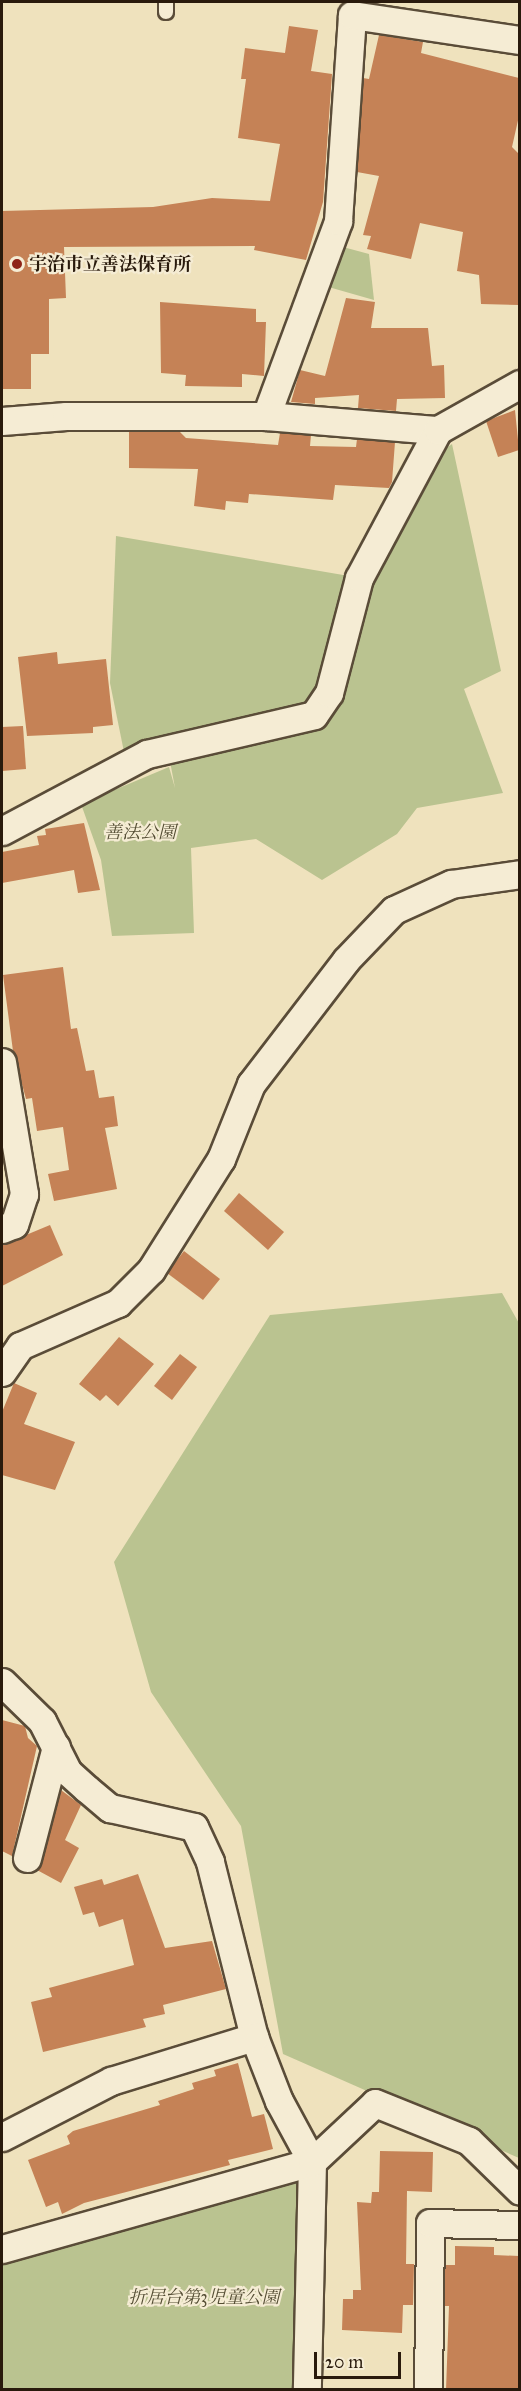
<!DOCTYPE html>
<meta charset="utf-8">
<style>
body{margin:0}
#map{position:relative;width:521px;height:2391px;overflow:hidden;background:#efe2bd;font-family:"IM FELL Great Primer","Noto Serif JP",serif}
div>[style]{position:absolute}
[style*='--x']{left:calc(var(--x)*1px);top:calc(var(--y)*1px);width:calc(var(--w)*1px);rotate:calc(var(--a)*1deg)}
.green>*{inset:0;background:#bac390}
.building>*{inset:0;background:#c58256}
.roads{filter:drop-shadow(2px 0 #5a4c38) drop-shadow(-2px 0 #5a4c38) drop-shadow(0 2px #5a4c38) drop-shadow(0 -2px #5a4c38)}
.service>*{height:14px;margin:-7px;padding:0 7px;transform-origin:7px;border-radius:7px;background:#f5ecd4}
.minor>*{height:27px;margin:-13.5px;padding:0 13.5px;transform-origin:13.5px;border-radius:13.5px;background:#f5ecd4}
.dots>*{width:16px;height:16px;translate:-50% -50%;box-sizing:border-box;border:3px solid #f5ecd4;border-radius:50%}
span{translate:-50% -50%;white-space:nowrap;text-align:center;line-height:1.15;-webkit-text-stroke:4.5px #f5ecd4;paint-order:stroke}
.poi-label{font-size:18px;color:#291a0c;font-weight:700}
.left{translate:0 -50%;text-align:left}
.park-label{font-size:18px;color:#544d34;font-style:italic}
.frame{position:absolute;inset:0;border:3px solid #291a0c;pointer-events:none}
.scale{position:absolute;left:314px;top:2352px;width:87px;height:27px;box-sizing:border-box;border:3px solid #291a0c;border-top:0;padding-left:8px;font-size:18px;line-height:21px;white-space:nowrap;color:#291a0c;-webkit-text-stroke:4px #f5ecd4;paint-order:stroke}
</style>
<div id="map">
<div class="green">
<div style="clip-path:polygon(343px 247px,369px 254px,374px 300px,325px 286px)"></div>
<div style="clip-path:polygon(452px 444px,501px 671px,464px 689px,503px 793px,417px 808px,397px 834px,322px 880px,256px 839px,191px 848px,194px 933px,112px 936px,101px 860px,81px 804px,169px 767px,175px 788px,169px 756px,309px 724px,368px 582px,435px 456px)"></div>
<div style="clip-path:polygon(116px 536px,349px 576px,317px 695px,304px 712px,124px 752px,110px 683px)"></div>
<div style="clip-path:polygon(502px 1293px,520px 1325px,519px 2158px,283px 2054px,241px 1826px,151px 1692px,114px 1562px,270px 1315px)"></div>
<div style="clip-path:polygon(302px 2173px,294px 2389px,2px 2390px,2px 2258px)"></div>
</div>
<div class="building">
<div style="clip-path:polygon(289px 26px,318px 30px,311px 71px,332px 74px,323px 202px,306px 260px,254px 250px,255px 246px,64px 247px,66px 298px,49px 299px,49px 354px,31px 354px,31px 389px,2px 389px,2px 211px,153px 207px,212px 198px,270px 201px,280px 144px,238px 138px,246px 79px,241px 79px,245px 48px,285px 53px)"></div>
<div style="clip-path:polygon(379px 35px,423px 42px,421px 53px,519px 78px,519px 116px,512px 147px,519px 154px,519px 305px,481px 304px,479px 275px,457px 271px,463px 232px,420px 223px,411px 259px,367px 249px,371px 236px,363px 235px,379px 176px,357px 172px,363px 78px,369px 79px)"></div>
<div style="clip-path:polygon(346px 298px,375px 302px,371px 328px,428px 328px,432px 366px,444px 365px,445px 398px,397px 399px,396px 411px,358px 408px,359px 395px,315px 398px,315px 404px,291px 402px,300px 370px,325px 376px)"></div>
<div style="clip-path:polygon(160px 302px,256px 309px,256px 322px,266px 322px,264px 376px,242px 374px,242px 387px,185px 386px,186px 375px,161px 373px)"></div>
<div style="clip-path:polygon(515px 410px,519px 450px,498px 457px,486px 421px)"></div>
<div style="clip-path:polygon(129px 432px,180px 432px,186px 438px,278px 445px,280px 433px,311px 435px,310px 446px,356px 447px,357px 439px,395px 442px,392px 482px,389px 488px,335px 485px,333px 500px,249px 494px,248px 503px,226px 501px,225px 510px,194px 506px,198px 469px,129px 468px)"></div>
<div style="clip-path:polygon(57px 652px,58px 664px,106px 659px,113px 725px,93px 727px,93px 733px,27px 736px,18px 657px)"></div>
<div style="clip-path:polygon(23px 726px,26px 769px,2px 771px,2px 727px)"></div>
<div style="clip-path:polygon(84px 823px,100px 890px,78px 893px,74px 870px,2px 883px,2px 852px,39px 845px,37px 836px,46px 835px,45px 829px)"></div>
<div style="clip-path:polygon(63px 967px,71px 1029px,77px 1028px,86px 1071px,94px 1070px,99px 1098px,114px 1096px,118px 1126px,105px 1128px,117px 1189px,54px 1201px,48px 1174px,69px 1170px,63px 1127px,37px 1131px,32px 1098px,26px 1099px,13px 1051px,3px 975px)"></div>
<div style="clip-path:polygon(239px 1193px,284px 1232px,268px 1250px,224px 1211px)"></div>
<div style="clip-path:polygon(50px 1225px,63px 1255px,2px 1286px,2px 1245px)"></div>
<div style="clip-path:polygon(184px 1251px,220px 1279px,203px 1300px,167px 1273px)"></div>
<div style="clip-path:polygon(119px 1337px,154px 1364px,118px 1406px,106px 1395px,100px 1401px,79px 1384px)"></div>
<div style="clip-path:polygon(180px 1354px,197px 1367px,172px 1400px,154px 1386px)"></div>
<div style="clip-path:polygon(14px 1383px,37px 1393px,24px 1424px,75px 1442px,55px 1490px,2px 1475px,2px 1412px)"></div>
<div style="clip-path:polygon(2px 1720px,25px 1726px,28px 1738px,37px 1746px,12px 1856px,2px 1851px)"></div>
<div style="clip-path:polygon(61px 1790px,81px 1805px,65px 1840px,79px 1848px,61px 1883px,37px 1870px)"></div>
<div style="clip-path:polygon(138px 1874px,165px 1948px,212px 1941px,226px 1989px,163px 2005px,165px 2014px,143px 2019px,146px 2027px,43px 2052px,31px 2002px,52px 1997px,49px 1988px,134px 1965px,123px 1919px,99px 1927px,94px 1912px,83px 1915px,74px 1887px,102px 1879px,104px 1885px)"></div>
<div style="clip-path:polygon(238px 2063px,252px 2117px,264px 2114px,273px 2149px,228px 2160px,230px 2165px,84px 2203px,62px 2214px,58px 2202px,46px 2207px,28px 2160px,70px 2144px,67px 2136px,73px 2131px,160px 2105px,158px 2101px,194px 2089px,192px 2083px,216px 2076px,214px 2070px)"></div>
<div style="clip-path:polygon(380px 2151px,433px 2152px,432px 2192px,407px 2191px,406px 2264px,414px 2264px,413px 2305px,403px 2305px,402px 2333px,342px 2330px,343px 2299px,353px 2299px,353px 2290px,361px 2290px,357px 2202px,371px 2203px,372px 2192px,379px 2192px)"></div>
<div style="clip-path:polygon(455px 2246px,494px 2247px,494px 2255px,519px 2256px,519px 2390px,446px 2390px,449px 2306px,445px 2306px,445px 2265px,455px 2265px)"></div>
</div>
<div class="roads">
<div class="service">
<div style="--x:166;--y:2;--w:10;--a:90"></div>
</div>
<div class="minor">
<div style="--x:266;--y:416;--w:208;--a:-69.7"></div>
<div style="--x:338;--y:221;--w:206;--a:-86.1"></div>
<div style="--x:352;--y:15;--w:170;--a:8.5"></div>
<div style="--x:2;--y:421;--w:64;--a:-4.5"></div>
<div style="--x:66;--y:416;--w:200;--a:0"></div>
<div style="--x:266;--y:416;--w:173;--a:4.7"></div>
<div style="--x:2;--y:831;--w:164;--a:-28"></div>
<div style="--x:147;--y:754;--w:171;--a:-13.1"></div>
<div style="--x:314;--y:715;--w:27;--a:-56"></div>
<div style="--x:329;--y:693;--w:119;--a:-75.4"></div>
<div style="--x:359;--y:578;--w:168;--a:-61.9"></div>
<div style="--x:438;--y:430;--w:94;--a:-29.3"></div>
<div style="--x:2;--y:1062;--w:134;--a:80.5"></div>
<div style="--x:24;--y:1194;--w:32;--a:108"></div>
<div style="--x:14;--y:1224;--w:13;--a:157"></div>
<div style="--x:2;--y:1372;--w:32;--a:-55"></div>
<div style="--x:20;--y:1346;--w:107;--a:-23.7"></div>
<div style="--x:118;--y:1303;--w:47;--a:-45"></div>
<div style="--x:151;--y:1270;--w:131;--a:-57.8"></div>
<div style="--x:221;--y:1159;--w:81;--a:-68.2"></div>
<div style="--x:251;--y:1084;--w:156;--a:-52.5"></div>
<div style="--x:346;--y:960;--w:69;--a:-46.2"></div>
<div style="--x:394;--y:910;--w:63;--a:-24.5"></div>
<div style="--x:451;--y:884;--w:70;--a:-8.2"></div>
<div style="--x:2;--y:1682;--w:56;--a:44.3"></div>
<div style="--x:42;--y:1721;--w:57;--a:63"></div>
<div style="--x:68;--y:1772;--w:25;--a:42"></div>
<div style="--x:87;--y:1789;--w:30;--a:40"></div>
<div style="--x:110;--y:1808;--w:86;--a:12.7"></div>
<div style="--x:194;--y:1827;--w:38;--a:65"></div>
<div style="--x:210;--y:1862;--w:180;--a:75.9"></div>
<div style="--x:254;--y:2037;--w:69;--a:68.7"></div>
<div style="--x:279;--y:2101;--w:69;--a:61.6"></div>
<div style="--x:312;--y:2162;--w:228;--a:91.3"></div>
<div style="--x:27;--y:1858;--w:115;--a:-75.4"></div>
<div style="--x:2;--y:2137;--w:123;--a:-27.2"></div>
<div style="--x:111;--y:2081;--w:150;--a:-17.1"></div>
<div style="--x:2;--y:2249;--w:322;--a:-15.7"></div>
<div style="--x:312;--y:2162;--w:86;--a:-43.1"></div>
<div style="--x:375;--y:2103;--w:101;--a:22"></div>
<div style="--x:469;--y:2141;--w:71;--a:44.4"></div>
<div style="--x:428;--y:2390;--w:167;--a:-89.3"></div>
<div style="--x:430;--y:2223;--w:90;--a:1.3"></div>
</div>
</div>
<div class="dots">
<div style="left:17px;top:264px;background:#8f2418"></div>
</div>
<div class="poi-label">
<span class="left" style="left:29px;top:264px">宇治市立善法保育所</span>
</div>
<div class="park-label">
<span style="left:140px;top:832px">善法公園</span>
<span style="left:204px;top:2297px">折居台第3児童公園</span>
</div>
<div class="frame"></div>
<div class="scale">20 m</div>
</div>
